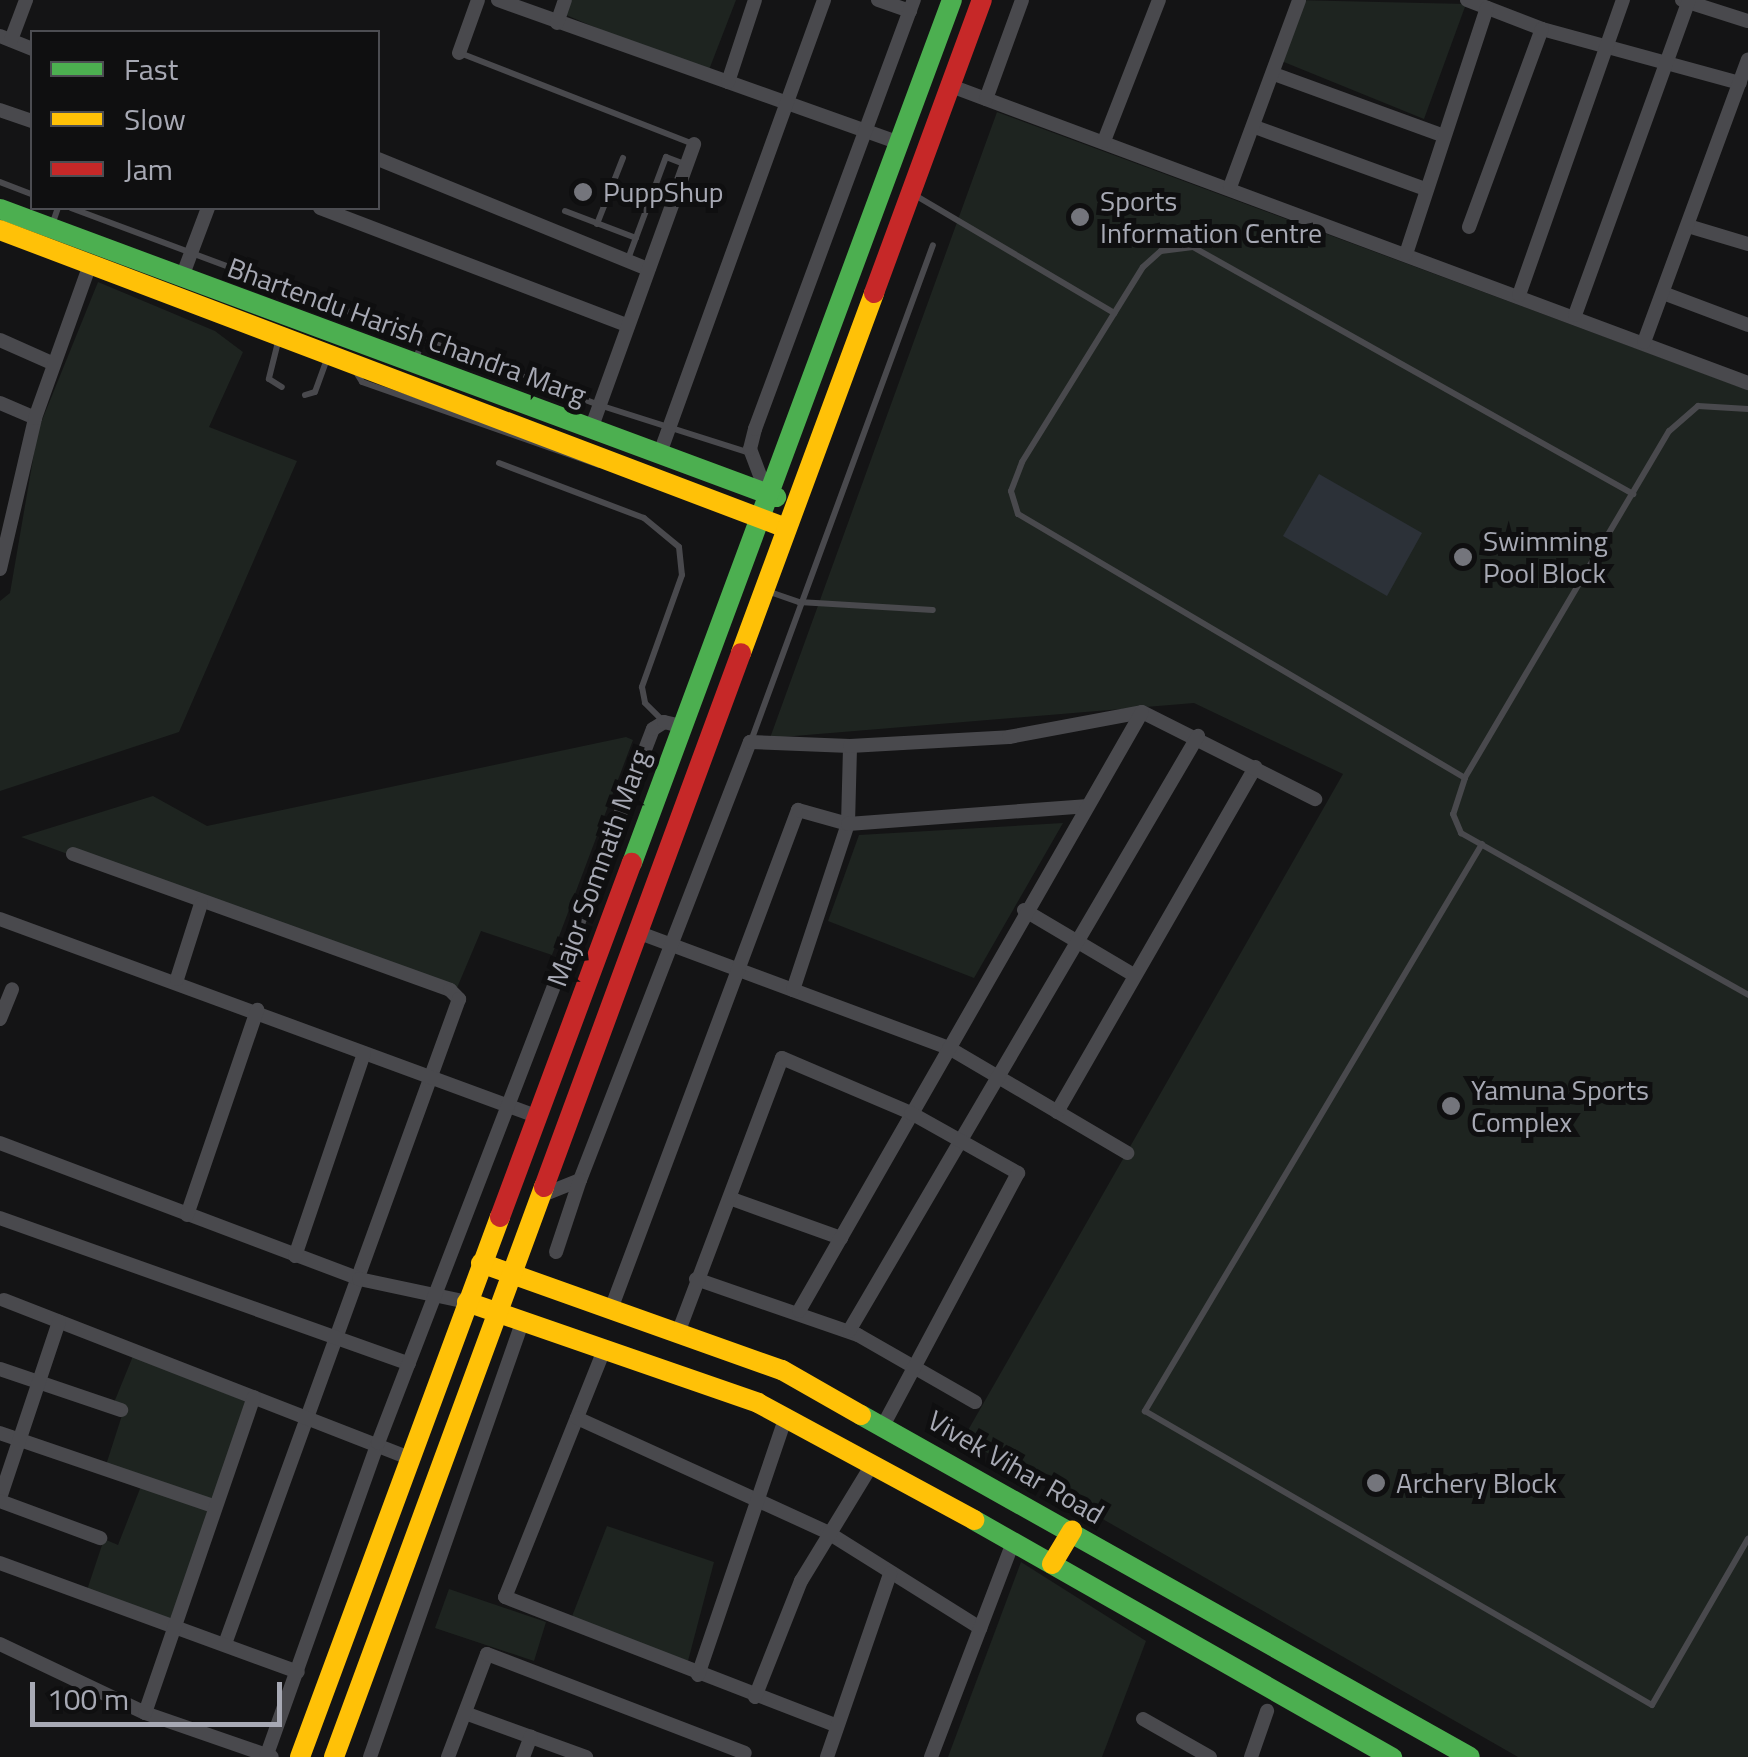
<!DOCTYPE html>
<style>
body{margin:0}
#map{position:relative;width:1748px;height:1757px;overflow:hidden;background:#141415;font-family:"Titillium Web",sans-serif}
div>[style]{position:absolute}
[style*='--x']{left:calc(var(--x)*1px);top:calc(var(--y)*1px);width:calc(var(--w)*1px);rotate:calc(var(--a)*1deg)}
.green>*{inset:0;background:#1e2420}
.water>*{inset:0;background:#2c3138}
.lane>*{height:6px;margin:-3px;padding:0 3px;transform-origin:3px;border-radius:3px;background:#49494d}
.street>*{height:14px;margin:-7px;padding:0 7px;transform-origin:7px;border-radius:7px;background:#49494d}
.fast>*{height:20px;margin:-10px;padding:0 10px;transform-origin:10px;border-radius:10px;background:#4caf50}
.slow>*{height:20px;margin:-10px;padding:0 10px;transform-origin:10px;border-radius:10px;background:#ffc107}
.jam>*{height:20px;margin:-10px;padding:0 10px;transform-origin:10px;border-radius:10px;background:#c62828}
.dots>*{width:28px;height:28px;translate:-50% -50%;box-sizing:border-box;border:5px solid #0f0f10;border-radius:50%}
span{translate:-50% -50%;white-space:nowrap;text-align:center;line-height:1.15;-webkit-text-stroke:10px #0f0f10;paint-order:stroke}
.poi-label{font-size:28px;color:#a7a9b4}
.left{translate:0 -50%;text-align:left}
.street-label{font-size:28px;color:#a7a9b4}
.legend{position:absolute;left:30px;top:30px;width:350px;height:180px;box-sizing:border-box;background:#0f0f10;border:2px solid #4c4d52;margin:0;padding:12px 18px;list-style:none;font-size:30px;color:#a7a9b4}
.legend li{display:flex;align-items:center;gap:20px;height:50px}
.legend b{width:50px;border:2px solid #4c4d52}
.scale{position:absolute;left:30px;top:1682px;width:252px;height:45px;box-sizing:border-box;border:5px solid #a7a9b4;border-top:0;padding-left:12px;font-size:30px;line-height:35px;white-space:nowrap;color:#a7a9b4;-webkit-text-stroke:8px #0f0f10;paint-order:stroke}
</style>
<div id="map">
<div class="green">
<div style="clip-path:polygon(563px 0,736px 0,707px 75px,559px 12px)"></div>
<div style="clip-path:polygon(1293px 0,1466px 4px,1424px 119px,1274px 58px)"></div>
<div style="clip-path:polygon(997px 112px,1748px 390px,1748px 1757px,1518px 1757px,963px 1439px,1343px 774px,1194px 703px,770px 738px)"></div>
<div style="clip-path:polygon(98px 282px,215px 331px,243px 352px,209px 427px,297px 461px,179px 732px,0 791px,0 601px,10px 593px,38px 430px)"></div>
<div style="clip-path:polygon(626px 737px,633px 740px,552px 955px,481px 931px,454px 995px,21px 837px,153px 796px,207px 826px)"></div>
<div style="clip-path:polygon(1063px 823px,974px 978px,828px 921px,859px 835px)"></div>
<div style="clip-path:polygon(133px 1356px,247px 1402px,167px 1629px,84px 1599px,104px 1539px,118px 1545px,143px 1481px,106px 1465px,124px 1409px,113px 1405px)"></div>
<div style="clip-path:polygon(607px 1526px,714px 1562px,688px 1661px,571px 1619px)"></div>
<div style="clip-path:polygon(1021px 1562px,1146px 1641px,1102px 1757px,948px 1757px)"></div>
<div style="clip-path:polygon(449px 1589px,546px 1622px,534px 1661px,435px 1628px)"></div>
</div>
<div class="water">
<div style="clip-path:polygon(1319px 474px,1422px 533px,1387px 596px,1283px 536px)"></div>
</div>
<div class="lane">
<div style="--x:460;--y:53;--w:251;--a:21.3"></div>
<div style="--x:0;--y:182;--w:34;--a:21"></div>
<div style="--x:913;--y:194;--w:234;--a:30.6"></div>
<div style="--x:71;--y:208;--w:564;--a:20.46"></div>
<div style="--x:599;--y:405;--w:158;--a:17.6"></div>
<div style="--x:565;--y:211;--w:76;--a:20.8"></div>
<div style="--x:597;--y:224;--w:71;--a:-68.5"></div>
<div style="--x:52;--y:225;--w:18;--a:-71"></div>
<div style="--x:628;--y:259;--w:109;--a:-69.6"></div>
<div style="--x:666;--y:157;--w:22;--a:21"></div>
<div style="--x:278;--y:342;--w:38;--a:104"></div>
<div style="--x:269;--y:379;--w:15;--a:32"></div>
<div style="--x:415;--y:361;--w:23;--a:-70"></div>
<div style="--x:354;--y:369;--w:15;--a:58"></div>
<div style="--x:362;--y:382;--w:251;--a:19.3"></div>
<div style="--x:305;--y:395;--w:10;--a:-17"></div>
<div style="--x:315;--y:392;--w:38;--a:-70"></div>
<div style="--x:1748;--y:409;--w:50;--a:-176.6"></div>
<div style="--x:1698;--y:406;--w:38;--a:139"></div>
<div style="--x:1669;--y:431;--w:403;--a:120.5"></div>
<div style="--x:1465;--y:778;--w:38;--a:108"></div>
<div style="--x:1453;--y:814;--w:21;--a:67"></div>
<div style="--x:1461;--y:833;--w:330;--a:29.4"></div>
<div style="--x:499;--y:463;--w:155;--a:20.8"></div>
<div style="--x:644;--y:518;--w:45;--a:39.6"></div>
<div style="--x:679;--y:547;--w:28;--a:84"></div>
<div style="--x:682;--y:575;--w:119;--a:109.7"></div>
<div style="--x:642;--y:687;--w:16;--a:79"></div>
<div style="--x:645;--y:703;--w:25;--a:45"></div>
<div style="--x:767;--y:591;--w:34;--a:19"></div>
<div style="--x:799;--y:602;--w:134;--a:3.4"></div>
<div style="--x:751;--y:741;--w:528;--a:-69.85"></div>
<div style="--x:1465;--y:778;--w:519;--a:-149.43"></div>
<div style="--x:1018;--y:514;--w:24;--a:-107"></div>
<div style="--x:1011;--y:491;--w:31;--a:-69"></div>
<div style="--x:1022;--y:462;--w:229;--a:-58.2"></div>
<div style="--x:1143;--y:267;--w:24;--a:-42"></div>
<div style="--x:1161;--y:251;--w:32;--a:-7"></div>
<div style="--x:1193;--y:247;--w:505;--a:29.31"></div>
<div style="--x:1482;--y:844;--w:660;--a:120.73"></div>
<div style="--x:1145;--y:1411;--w:586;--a:30.11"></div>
<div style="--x:1652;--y:1705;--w:192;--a:-60"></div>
</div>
<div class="street">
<div style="--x:498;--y:0;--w:426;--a:19.6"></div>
<div style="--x:878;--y:0;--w:34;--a:19"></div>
<div style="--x:1467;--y:0;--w:80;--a:21.1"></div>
<div style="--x:1542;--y:29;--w:205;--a:15.3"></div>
<div style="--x:1682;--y:0;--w:69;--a:17.7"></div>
<div style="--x:557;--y:23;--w:24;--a:-71"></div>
<div style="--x:0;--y:36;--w:35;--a:22"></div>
<div style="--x:11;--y:40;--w:43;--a:-69.4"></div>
<div style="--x:459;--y:53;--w:56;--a:-70.3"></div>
<div style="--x:1274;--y:74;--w:179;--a:20"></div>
<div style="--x:728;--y:82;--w:86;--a:-71.8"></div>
<div style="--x:951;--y:86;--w:851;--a:20.44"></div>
<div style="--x:986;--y:99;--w:105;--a:-70"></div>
<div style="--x:0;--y:110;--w:34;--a:19"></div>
<div style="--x:1255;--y:127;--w:179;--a:20"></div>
<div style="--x:1104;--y:141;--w:151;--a:-68.7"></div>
<div style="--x:378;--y:159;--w:292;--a:22.2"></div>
<div style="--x:1230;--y:187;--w:199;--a:-69.7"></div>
<div style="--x:320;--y:208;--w:328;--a:20.9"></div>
<div style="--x:1688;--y:226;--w:63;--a:16.7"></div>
<div style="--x:1469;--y:227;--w:211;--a:-69.8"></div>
<div style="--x:1406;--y:254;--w:259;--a:-71.8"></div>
<div style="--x:182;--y:277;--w:74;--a:-69.4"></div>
<div style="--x:1663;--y:293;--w:91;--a:20.6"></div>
<div style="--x:1519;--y:295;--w:313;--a:-70.6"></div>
<div style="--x:1575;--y:315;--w:333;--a:-70.1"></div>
<div style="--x:0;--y:340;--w:57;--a:23.9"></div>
<div style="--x:1644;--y:342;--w:301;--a:-69.8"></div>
<div style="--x:0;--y:403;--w:38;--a:23"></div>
<div style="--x:591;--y:429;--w:303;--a:-70.1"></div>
<div style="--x:660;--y:453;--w:482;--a:-70.1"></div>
<div style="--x:767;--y:494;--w:48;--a:-110.7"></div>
<div style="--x:750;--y:449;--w:21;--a:-76"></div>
<div style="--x:755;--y:429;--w:458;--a:-69.7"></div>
<div style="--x:0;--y:569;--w:155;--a:-76.9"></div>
<div style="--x:35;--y:418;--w:164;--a:-70.3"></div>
<div style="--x:73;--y:854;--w:401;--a:19.8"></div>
<div style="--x:450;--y:990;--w:13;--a:45"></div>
<div style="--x:459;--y:999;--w:683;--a:109.95"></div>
<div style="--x:1024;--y:910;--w:128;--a:30.6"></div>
<div style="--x:0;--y:919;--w:571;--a:20.18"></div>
<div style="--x:637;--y:932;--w:333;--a:20.4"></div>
<div style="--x:949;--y:1048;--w:207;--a:30.5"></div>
<div style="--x:177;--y:979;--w:79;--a:-72.3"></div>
<div style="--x:793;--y:990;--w:175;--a:-71.7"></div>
<div style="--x:848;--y:824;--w:78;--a:-88.5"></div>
<div style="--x:0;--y:1019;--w:32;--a:-68"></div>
<div style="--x:1057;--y:1112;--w:398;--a:-60.1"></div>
<div style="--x:0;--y:1143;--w:384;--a:20.7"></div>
<div style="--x:359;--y:1279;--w:110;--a:12"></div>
<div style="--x:540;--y:1196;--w:43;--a:-21.8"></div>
<div style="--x:580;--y:1180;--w:470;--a:-68.8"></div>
<div style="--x:750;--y:742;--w:100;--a:2.3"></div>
<div style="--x:850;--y:746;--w:159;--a:-3.2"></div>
<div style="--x:1009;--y:737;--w:135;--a:-10.6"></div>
<div style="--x:1142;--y:712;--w:194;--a:26.7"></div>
<div style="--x:732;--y:1199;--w:116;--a:19.7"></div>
<div style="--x:187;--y:1215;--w:217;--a:-71.1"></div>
<div style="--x:0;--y:1218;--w:434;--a:19.6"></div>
<div style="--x:556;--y:1252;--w:76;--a:-71.6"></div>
<div style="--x:295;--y:1256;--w:214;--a:-71.2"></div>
<div style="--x:696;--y:1279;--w:171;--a:19.1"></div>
<div style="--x:858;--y:1335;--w:135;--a:29.8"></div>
<div style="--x:4;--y:1300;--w:436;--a:21.3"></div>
<div style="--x:611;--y:1309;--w:533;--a:-69.46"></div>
<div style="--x:798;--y:810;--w:52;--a:15.6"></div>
<div style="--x:848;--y:824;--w:238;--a:-4.3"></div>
<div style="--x:799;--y:1311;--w:690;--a:-60.2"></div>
<div style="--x:849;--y:1331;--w:690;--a:-59.61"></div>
<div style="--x:678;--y:1333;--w:294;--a:-69.3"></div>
<div style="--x:782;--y:1058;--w:140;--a:23.1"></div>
<div style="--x:911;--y:1113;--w:123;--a:29.3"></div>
<div style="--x:1018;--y:1173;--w:285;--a:118.1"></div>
<div style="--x:604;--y:1350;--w:266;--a:111.8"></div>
<div style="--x:505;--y:1597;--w:356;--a:21.2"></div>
<div style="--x:0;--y:1369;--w:128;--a:18.7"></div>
<div style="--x:577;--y:1418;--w:275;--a:24.5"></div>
<div style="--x:827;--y:1532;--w:181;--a:32.1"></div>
<div style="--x:0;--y:1433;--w:225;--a:18.9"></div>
<div style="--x:0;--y:1498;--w:186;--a:-71.5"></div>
<div style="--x:0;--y:1501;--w:107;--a:20.3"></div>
<div style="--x:0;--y:1563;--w:317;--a:20.1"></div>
<div style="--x:0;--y:1644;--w:161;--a:25.4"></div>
<div style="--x:145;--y:1713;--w:134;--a:19.1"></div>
<div style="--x:698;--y:1675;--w:274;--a:-71.2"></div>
<div style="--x:755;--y:1697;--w:125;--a:-68.4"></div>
<div style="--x:801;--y:1581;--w:138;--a:-58.6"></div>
<div style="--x:145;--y:1713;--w:334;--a:-71"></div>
<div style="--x:465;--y:1713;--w:129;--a:20"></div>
<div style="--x:1143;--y:1719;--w:77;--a:29.6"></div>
<div style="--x:266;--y:1757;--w:333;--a:-70.4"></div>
<div style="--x:378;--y:1443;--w:765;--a:-68.94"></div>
<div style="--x:653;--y:729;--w:13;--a:-32"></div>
<div style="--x:664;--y:722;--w:17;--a:13"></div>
<div style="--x:370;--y:1757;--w:463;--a:-70.7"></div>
<div style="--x:448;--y:1757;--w:110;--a:-69.3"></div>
<div style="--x:487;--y:1654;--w:276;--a:21"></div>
<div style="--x:523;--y:1757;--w:22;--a:-69"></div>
<div style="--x:827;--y:1757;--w:194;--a:-71"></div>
<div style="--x:931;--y:1757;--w:230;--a:-69.1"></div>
<div style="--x:1251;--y:1757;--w:49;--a:-70.8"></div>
</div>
<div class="fast">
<div style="--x:0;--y:209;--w:828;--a:20.36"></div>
<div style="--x:632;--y:863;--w:920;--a:-69.66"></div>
<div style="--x:861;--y:1415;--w:698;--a:29.32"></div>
<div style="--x:974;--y:1520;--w:481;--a:29.6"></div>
</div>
<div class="slow">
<div style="--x:0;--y:230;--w:841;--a:20.76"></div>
<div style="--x:741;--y:653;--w:384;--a:-69.7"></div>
<div style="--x:481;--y:1263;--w:319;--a:19.6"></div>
<div style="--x:782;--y:1370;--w:91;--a:29.7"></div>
<div style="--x:467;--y:1302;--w:308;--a:19.1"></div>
<div style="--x:758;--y:1403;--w:246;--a:28.4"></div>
<div style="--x:1052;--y:1564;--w:39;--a:-59"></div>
<div style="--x:300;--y:1757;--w:576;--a:-69.68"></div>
<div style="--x:334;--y:1757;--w:607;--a:-69.78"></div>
</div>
<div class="jam">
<div style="--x:874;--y:293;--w:312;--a:-69.8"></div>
<div style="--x:544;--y:1187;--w:569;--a:-69.75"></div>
<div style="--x:500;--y:1217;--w:378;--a:-69.6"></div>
</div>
<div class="dots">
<div style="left:583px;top:192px;background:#74757c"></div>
<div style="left:1080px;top:217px;background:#74757c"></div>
<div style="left:1463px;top:557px;background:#74757c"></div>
<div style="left:1451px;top:1106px;background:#74757c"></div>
<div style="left:1376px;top:1483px;background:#74757c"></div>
</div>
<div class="poi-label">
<span class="left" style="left:603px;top:192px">PuppShup</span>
<span class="left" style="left:1100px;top:217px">Sports<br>Information Centre</span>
<span class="left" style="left:1483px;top:557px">Swimming<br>Pool Block</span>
<span class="left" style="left:1471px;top:1106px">Yamuna Sports<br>Complex</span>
<span class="left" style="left:1396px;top:1483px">Archery Block</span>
</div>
<div class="street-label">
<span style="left:407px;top:331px;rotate:20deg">Bhartendu Harish Chandra Marg</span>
<span style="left:598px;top:868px;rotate:-70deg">Major Somnath Marg</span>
<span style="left:1016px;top:1467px;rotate:30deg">Vivek Vihar Road</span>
</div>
<ul class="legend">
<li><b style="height:12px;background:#4caf50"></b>Fast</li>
<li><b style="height:12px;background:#ffc107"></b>Slow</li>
<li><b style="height:12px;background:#c62828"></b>Jam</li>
</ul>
<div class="scale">100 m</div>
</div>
